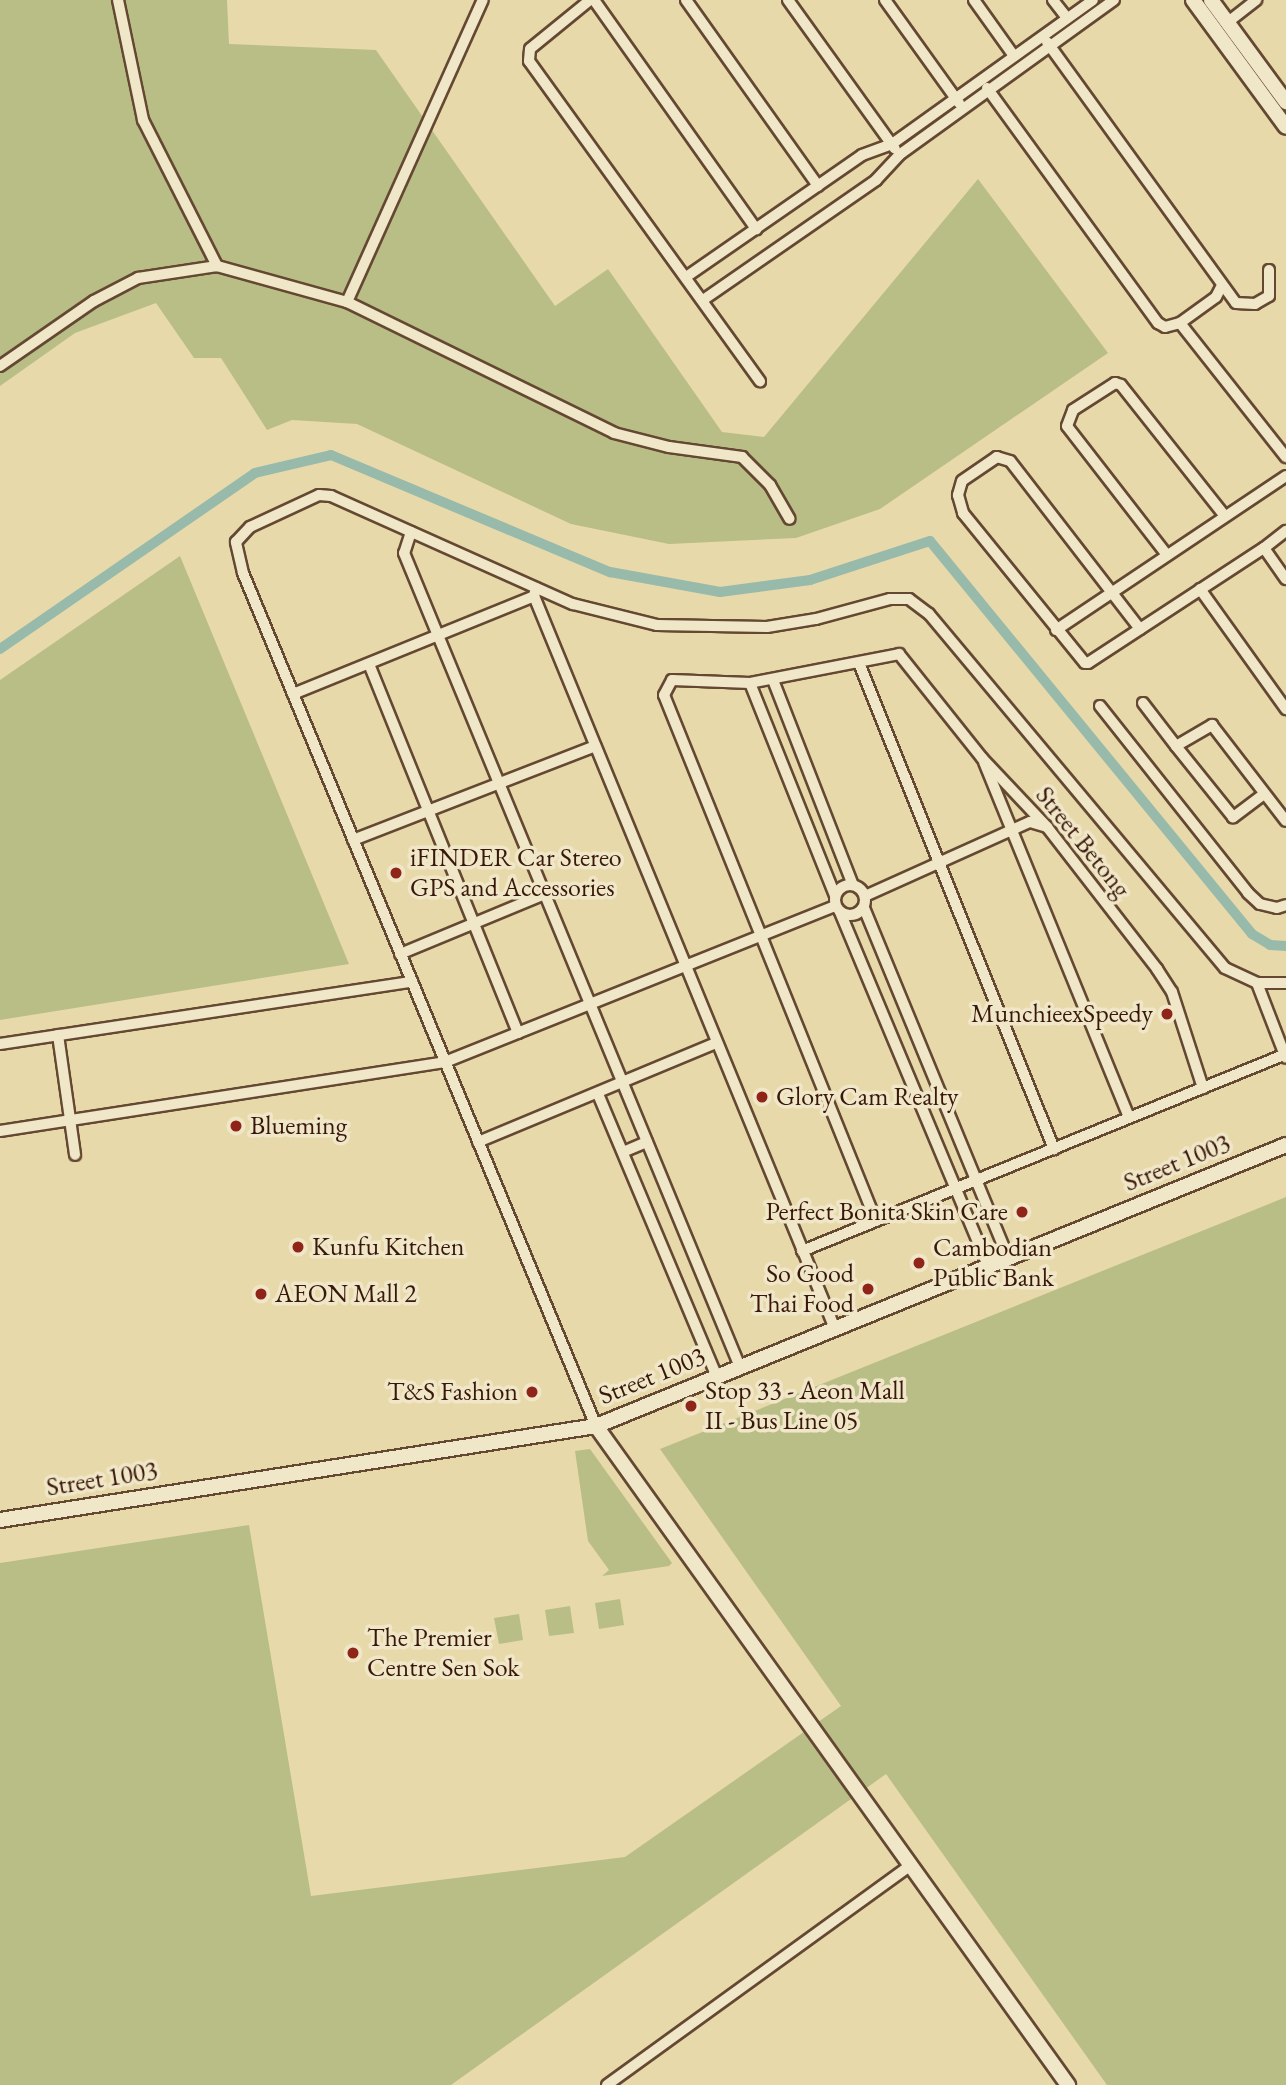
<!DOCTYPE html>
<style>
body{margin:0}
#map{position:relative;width:1286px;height:2085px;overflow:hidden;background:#e8d9aa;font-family:"EB Garamond",serif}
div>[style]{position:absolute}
.green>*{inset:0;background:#b9be87}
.canal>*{height:10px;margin:-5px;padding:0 5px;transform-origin:5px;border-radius:5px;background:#97baab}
.roads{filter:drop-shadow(2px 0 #644832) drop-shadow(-2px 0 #644832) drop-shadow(0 2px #644832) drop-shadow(0 -2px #644832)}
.minor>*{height:10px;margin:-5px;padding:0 5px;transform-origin:5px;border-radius:5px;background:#f0e6c8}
.minor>.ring{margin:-5px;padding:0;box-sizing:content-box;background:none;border:10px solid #f0e6c8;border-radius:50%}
.secondary>*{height:14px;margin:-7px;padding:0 7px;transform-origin:7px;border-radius:7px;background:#f0e6c8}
.dots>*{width:19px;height:19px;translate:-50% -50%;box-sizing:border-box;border:4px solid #f0e6c8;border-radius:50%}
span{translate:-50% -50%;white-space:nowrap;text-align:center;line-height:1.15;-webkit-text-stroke:7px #f0e6c8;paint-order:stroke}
.street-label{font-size:26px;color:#38180a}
.poi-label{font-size:26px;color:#38180a}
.left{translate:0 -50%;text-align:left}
.right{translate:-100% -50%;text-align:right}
</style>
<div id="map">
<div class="green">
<i style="clip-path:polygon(0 0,227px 0,229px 44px,376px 50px,555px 306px,608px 269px,722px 432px,764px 437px,978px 179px,1108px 353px,880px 509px,796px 538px,669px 544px,571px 524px,357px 424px,292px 420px,267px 430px,221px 358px,194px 358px,156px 303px,75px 333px,0 386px)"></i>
<i style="clip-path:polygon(180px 556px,349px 964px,0 1020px,0 680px)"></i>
<i style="clip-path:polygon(1286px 1197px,1286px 2085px,1107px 2085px,886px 1774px,451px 2085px,0 2085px,0 1563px,249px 1525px,311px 1896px,625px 1857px,841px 1706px,660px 1449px)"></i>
<i style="clip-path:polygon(590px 1449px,672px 1563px,669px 1566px,602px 1576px,609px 1570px,588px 1541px,575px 1451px)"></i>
<i style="clip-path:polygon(620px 1599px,624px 1625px,599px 1629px,595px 1603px)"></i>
<i style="clip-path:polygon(570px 1606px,574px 1633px,549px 1636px,545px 1610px)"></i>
<i style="clip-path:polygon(519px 1614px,523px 1640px,499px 1644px,494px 1618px)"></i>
</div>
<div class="canal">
<i style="left:0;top:649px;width:310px;rotate:-34.6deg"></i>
<i style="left:255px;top:473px;width:78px;rotate:-13.3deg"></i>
<i style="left:331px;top:455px;width:303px;rotate:22.8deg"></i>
<i style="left:610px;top:572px;width:112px;rotate:10.3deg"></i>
<i style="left:720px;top:592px;width:91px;rotate:-7.6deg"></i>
<i style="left:810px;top:580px;width:126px;rotate:-18deg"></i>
<i style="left:930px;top:541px;width:508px;rotate:50.67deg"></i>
<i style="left:1252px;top:934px;width:21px;rotate:31deg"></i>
<i style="left:1270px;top:945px;width:16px;rotate:4deg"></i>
</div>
<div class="roads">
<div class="minor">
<i style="left:118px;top:0;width:123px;rotate:78.2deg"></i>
<i style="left:143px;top:120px;width:164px;rotate:63.1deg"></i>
<i style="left:217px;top:266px;width:135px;rotate:15.5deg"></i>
<i style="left:347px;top:302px;width:297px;rotate:26.1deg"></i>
<i style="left:614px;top:433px;width:57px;rotate:14.3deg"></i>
<i style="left:669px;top:447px;width:74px;rotate:7.8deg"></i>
<i style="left:742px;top:457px;width:40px;rotate:45deg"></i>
<i style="left:770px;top:485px;width:39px;rotate:60deg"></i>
<i style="left:590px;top:0;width:77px;rotate:140.8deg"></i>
<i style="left:530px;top:49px;width:12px;rotate:95deg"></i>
<i style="left:529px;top:61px;width:395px;rotate:54.2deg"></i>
<i style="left:594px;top:0;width:281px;rotate:54.7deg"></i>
<i style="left:686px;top:0;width:228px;rotate:54.6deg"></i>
<i style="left:788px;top:0;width:183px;rotate:54.3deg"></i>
<i style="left:885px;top:0;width:127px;rotate:54.3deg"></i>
<i style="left:974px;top:0;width:69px;rotate:54.5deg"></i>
<i style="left:1053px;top:0;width:23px;rotate:52deg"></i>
<i style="left:1228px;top:22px;width:36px;rotate:-38deg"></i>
<i style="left:1047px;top:42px;width:322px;rotate:54.1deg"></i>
<i style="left:1236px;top:303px;width:19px;rotate:3deg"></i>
<i style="left:1255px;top:304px;width:16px;rotate:-30deg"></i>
<i style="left:1269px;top:296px;width:26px;rotate:-90deg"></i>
<i style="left:987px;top:88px;width:291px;rotate:54deg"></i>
<i style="left:1158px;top:323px;width:8px;rotate:30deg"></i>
<i style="left:1165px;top:327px;width:16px;rotate:-15deg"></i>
<i style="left:1180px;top:323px;width:44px;rotate:-35.8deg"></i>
<i style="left:1216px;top:297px;width:11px;rotate:-63deg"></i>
<i style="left:686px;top:277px;width:214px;rotate:-34.7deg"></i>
<i style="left:862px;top:155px;width:32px;rotate:-20deg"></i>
<i style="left:892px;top:144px;width:247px;rotate:-35.6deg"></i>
<i style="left:703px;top:300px;width:211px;rotate:-34.7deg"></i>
<i style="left:876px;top:180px;width:34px;rotate:-47deg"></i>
<i style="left:899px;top:155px;width:265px;rotate:-35.8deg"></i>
<i style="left:347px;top:302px;width:331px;rotate:-65.8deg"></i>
<i style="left:1180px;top:323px;width:171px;rotate:51.7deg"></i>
<i style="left:0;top:366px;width:114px;rotate:-34.7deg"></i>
<i style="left:94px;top:301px;width:50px;rotate:-27.6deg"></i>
<i style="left:138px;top:278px;width:80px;rotate:-8.6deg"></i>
<i style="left:411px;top:532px;width:22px;rotate:108deg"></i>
<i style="left:404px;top:553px;width:881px;rotate:67.57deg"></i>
<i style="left:1264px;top:548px;width:38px;rotate:55deg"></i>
<i style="left:1167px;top:555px;width:163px;rotate:-127.8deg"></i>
<i style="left:1067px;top:426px;width:17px;rotate:-69deg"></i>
<i style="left:1073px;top:410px;width:50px;rotate:-32.7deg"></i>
<i style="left:1115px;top:383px;width:6px;rotate:18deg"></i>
<i style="left:1121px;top:385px;width:167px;rotate:51.6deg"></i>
<i style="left:536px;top:588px;width:8px;rotate:104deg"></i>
<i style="left:534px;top:596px;width:792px;rotate:67.67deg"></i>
<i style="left:1200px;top:589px;width:148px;rotate:54.4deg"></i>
<i style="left:1140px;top:629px;width:212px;rotate:-127.7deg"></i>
<i style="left:1010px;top:461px;width:14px;rotate:-163deg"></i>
<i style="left:997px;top:457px;width:42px;rotate:145.6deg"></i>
<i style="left:962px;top:481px;width:15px;rotate:106deg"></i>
<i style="left:958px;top:495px;width:19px;rotate:74deg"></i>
<i style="left:963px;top:513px;width:193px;rotate:50.9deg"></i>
<i style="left:1085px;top:663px;width:3px"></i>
<i style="left:1088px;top:663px;width:210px;rotate:-33.2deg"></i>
<i style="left:1264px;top:548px;width:28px;rotate:-38deg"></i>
<i style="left:1056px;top:630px;width:277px;rotate:-33.8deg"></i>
<i style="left:859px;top:663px;width:524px;rotate:68.14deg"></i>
<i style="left:369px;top:664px;width:398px;rotate:68deg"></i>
<i style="left:773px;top:680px;width:220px;rotate:68.7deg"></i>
<i style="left:750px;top:683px;width:229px;rotate:68.2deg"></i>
<i style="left:293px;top:694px;width:260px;rotate:-22.1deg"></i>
<i style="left:1143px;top:703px;width:54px;rotate:52.5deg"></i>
<i style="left:1100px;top:706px;width:238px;rotate:51.6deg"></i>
<i style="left:1248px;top:893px;width:16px;rotate:43deg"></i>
<i style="left:1260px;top:904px;width:17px;rotate:13deg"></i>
<i style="left:1277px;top:908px;width:9px;rotate:-18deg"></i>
<i style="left:984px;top:762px;width:384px;rotate:67.8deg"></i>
<i style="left:1264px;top:794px;width:39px;rotate:143deg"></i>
<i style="left:1233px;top:817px;width:91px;rotate:-128.8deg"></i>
<i style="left:1176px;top:746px;width:42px;rotate:-30.3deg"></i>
<i style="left:1212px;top:725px;width:121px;rotate:52.4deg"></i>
<i style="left:353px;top:840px;width:260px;rotate:-21.2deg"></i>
<i class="ring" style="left:835px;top:885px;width:20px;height:20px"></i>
<i style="left:865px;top:896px;width:181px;rotate:-24.2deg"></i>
<i style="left:1030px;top:822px;width:15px;rotate:16deg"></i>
<i style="left:864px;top:908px;width:378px;rotate:67.6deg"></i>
<i style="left:840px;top:912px;width:384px;rotate:67.3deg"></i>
<i style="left:400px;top:954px;width:157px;rotate:-22.5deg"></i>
<i style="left:1257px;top:983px;width:80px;rotate:68.9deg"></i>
<i style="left:58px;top:1035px;width:121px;rotate:81.9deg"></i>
<i style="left:0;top:1044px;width:417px;rotate:-8.6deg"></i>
<i style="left:598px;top:1094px;width:307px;rotate:67.2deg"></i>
<i style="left:0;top:1131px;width:450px;rotate:-8.8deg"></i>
<i style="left:445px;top:1062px;width:421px;rotate:-21.8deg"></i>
<i style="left:478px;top:1142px;width:258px;rotate:-22.6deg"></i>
<i style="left:623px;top:1152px;width:26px;rotate:-23deg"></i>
<i style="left:876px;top:1221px;width:567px;rotate:-111.95deg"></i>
<i style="left:664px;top:695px;width:17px;rotate:-62deg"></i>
<i style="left:672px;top:680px;width:78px;rotate:2.2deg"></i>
<i style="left:750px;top:683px;width:152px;rotate:-11deg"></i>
<i style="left:899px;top:654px;width:133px;rotate:51.4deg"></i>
<i style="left:982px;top:758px;width:95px;rotate:46.7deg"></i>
<i style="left:1047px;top:827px;width:180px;rotate:52.2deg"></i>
<i style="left:1157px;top:969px;width:27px;rotate:57deg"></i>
<i style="left:1172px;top:992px;width:101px;rotate:72.1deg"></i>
<i style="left:802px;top:1251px;width:523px;rotate:-22.15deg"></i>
<i style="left:596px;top:1426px;width:923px;rotate:-112.48deg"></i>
<i style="left:243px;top:573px;width:32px;rotate:-103deg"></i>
<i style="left:236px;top:542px;width:21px;rotate:-47deg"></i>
<i style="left:250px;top:527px;width:76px;rotate:-24.9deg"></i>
<i style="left:319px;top:495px;width:12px;rotate:5deg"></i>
<i style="left:331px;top:496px;width:265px;rotate:24.1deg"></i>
<i style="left:573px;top:604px;width:87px;rotate:14deg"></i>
<i style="left:657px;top:625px;width:110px;rotate:1deg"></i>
<i style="left:767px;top:627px;width:50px;rotate:-9.3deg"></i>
<i style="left:816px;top:619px;width:77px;rotate:-15.1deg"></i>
<i style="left:890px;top:599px;width:19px"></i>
<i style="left:909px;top:599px;width:25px;rotate:37deg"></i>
<i style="left:929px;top:614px;width:461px;rotate:50.1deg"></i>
<i style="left:1225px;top:968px;width:35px;rotate:25deg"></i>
<i style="left:1257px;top:983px;width:29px"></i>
<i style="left:607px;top:2085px;width:375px;rotate:-35.9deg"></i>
</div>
<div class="secondary">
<i style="left:1193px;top:0;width:157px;rotate:53.8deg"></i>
<i style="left:1211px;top:0;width:127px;rotate:53.7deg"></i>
<i style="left:596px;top:1426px;width:811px;rotate:54.39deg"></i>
<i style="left:0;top:1520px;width:603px;rotate:-8.96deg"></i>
<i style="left:596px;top:1426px;width:745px;rotate:-22.16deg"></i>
</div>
</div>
<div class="dots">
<i style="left:396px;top:873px;background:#8f2418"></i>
<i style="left:1167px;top:1014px;background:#8f2418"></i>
<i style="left:762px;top:1097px;background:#8f2418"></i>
<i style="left:236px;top:1126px;background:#8f2418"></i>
<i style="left:1022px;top:1212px;background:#8f2418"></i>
<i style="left:298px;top:1247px;background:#8f2418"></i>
<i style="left:919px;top:1263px;background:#8f2418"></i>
<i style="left:868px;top:1289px;background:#8f2418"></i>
<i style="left:261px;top:1294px;background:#8f2418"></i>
<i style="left:532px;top:1392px;background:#8f2418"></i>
<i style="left:691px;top:1406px;background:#8f2418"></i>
<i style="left:353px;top:1653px;background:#8f2418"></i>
</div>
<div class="street-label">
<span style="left:1083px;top:842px;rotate:51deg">Street Betong</span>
<span style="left:1177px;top:1163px;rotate:-22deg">Street 1003</span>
<span style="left:652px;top:1376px;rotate:-22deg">Street 1003</span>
<span style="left:102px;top:1479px;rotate:-9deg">Street 1003</span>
</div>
<div class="poi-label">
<span class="left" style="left:410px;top:873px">iFINDER Car Stereo<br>GPS and Accessories</span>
<span class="right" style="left:1153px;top:1014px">MunchieexSpeedy</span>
<span class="left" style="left:776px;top:1097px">Glory Cam Realty</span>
<span class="left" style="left:250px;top:1126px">Blueming</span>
<span class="right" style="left:1008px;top:1212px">Perfect Bonita Skin Care</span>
<span class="left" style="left:312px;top:1247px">Kunfu Kitchen</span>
<span class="left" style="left:933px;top:1263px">Cambodian<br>Public Bank</span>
<span class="right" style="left:854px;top:1289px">So Good<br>Thai Food</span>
<span class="left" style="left:275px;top:1294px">AEON Mall 2</span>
<span class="left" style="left:705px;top:1406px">Stop 33 - Aeon Mall<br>II - Bus Line 05</span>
<span class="right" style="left:518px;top:1392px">T&amp;S Fashion</span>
<span class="left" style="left:367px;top:1653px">The Premier<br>Centre Sen Sok</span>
</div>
</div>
